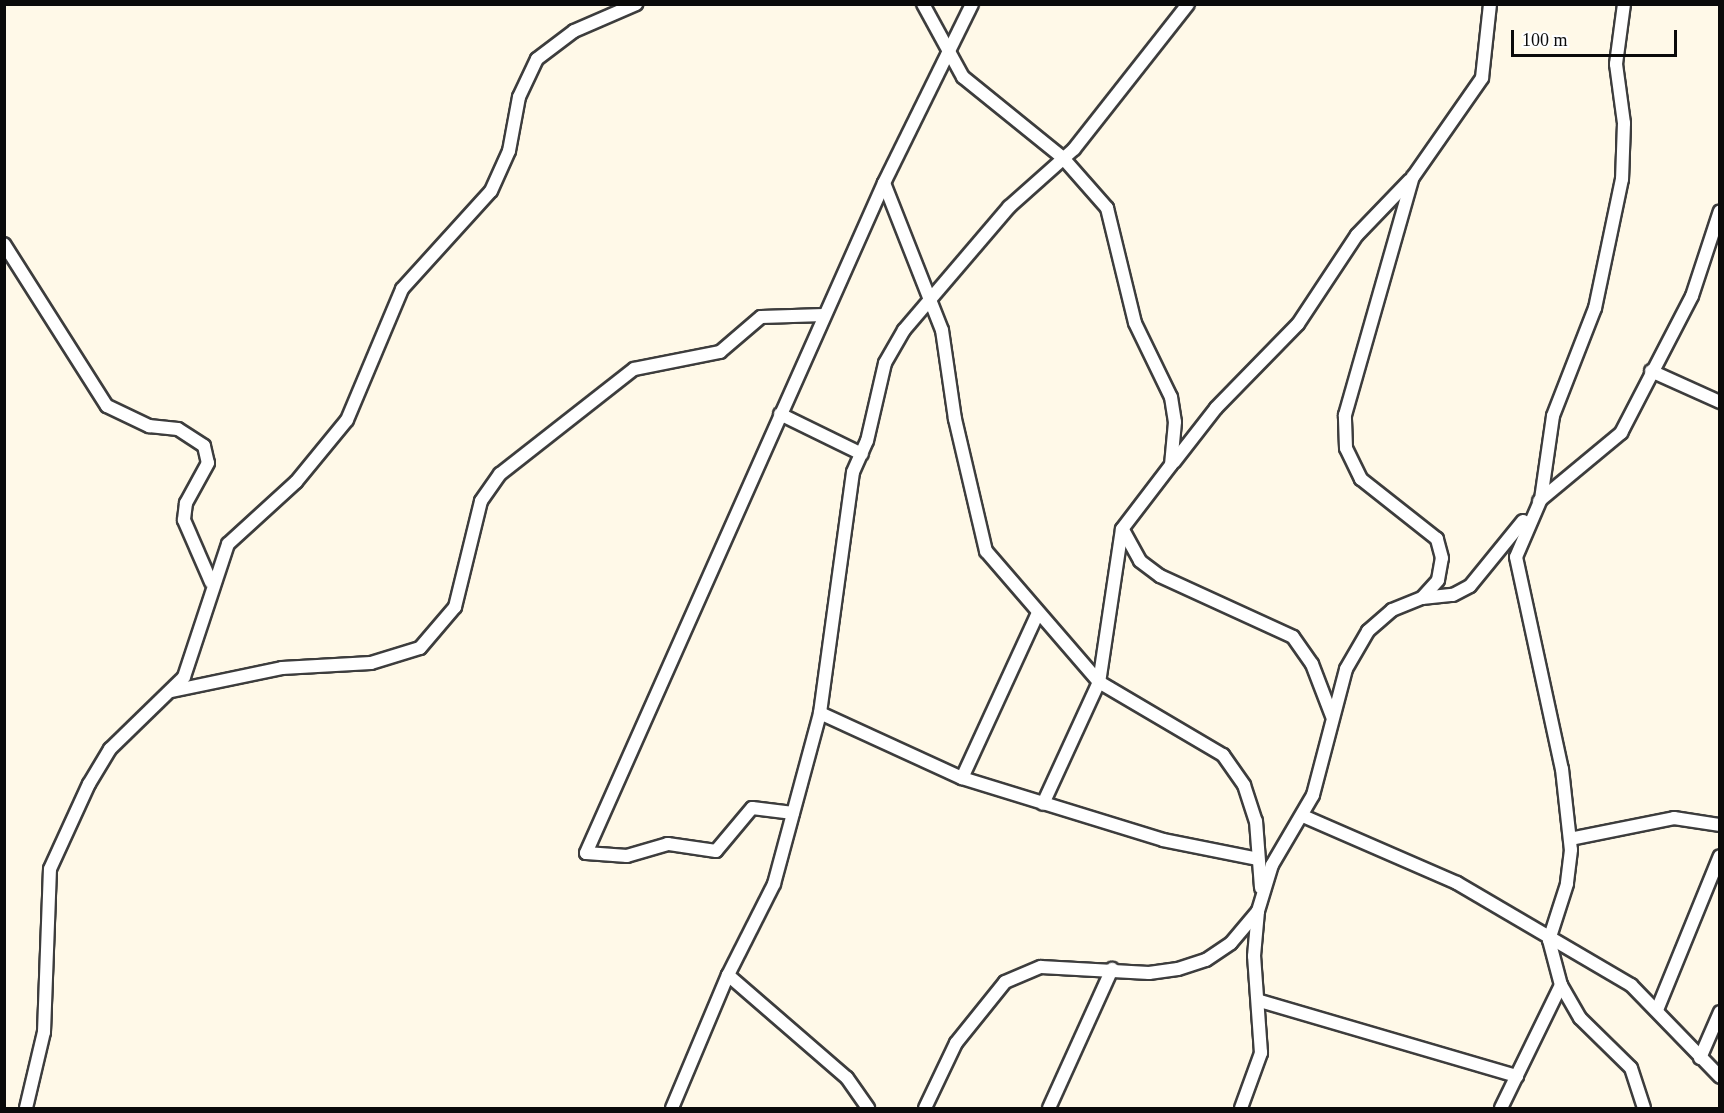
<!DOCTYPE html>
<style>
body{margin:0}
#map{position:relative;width:1724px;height:1113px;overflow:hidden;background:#fff9e8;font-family:Georgia,serif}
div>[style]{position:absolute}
.roads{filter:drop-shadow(2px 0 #3d3d3d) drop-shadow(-2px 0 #3d3d3d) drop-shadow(0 2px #3d3d3d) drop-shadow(0 -2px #3d3d3d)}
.minor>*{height:12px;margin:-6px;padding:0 6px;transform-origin:6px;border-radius:6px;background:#fff}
span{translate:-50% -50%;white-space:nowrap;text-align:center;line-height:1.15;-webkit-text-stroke:6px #fff;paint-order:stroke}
.frame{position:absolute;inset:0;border:6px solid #0a0a0a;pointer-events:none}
.scale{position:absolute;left:1511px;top:30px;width:166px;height:27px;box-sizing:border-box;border:3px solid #0a0a0a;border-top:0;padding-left:8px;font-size:18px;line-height:21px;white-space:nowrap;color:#0a0a0a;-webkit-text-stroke:4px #fff;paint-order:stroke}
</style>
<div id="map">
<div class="roads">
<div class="minor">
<i style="left:923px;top:4px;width:83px;rotate:61.3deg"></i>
<i style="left:963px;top:77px;width:129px;rotate:39deg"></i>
<i style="left:1063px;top:158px;width:67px;rotate:48.7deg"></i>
<i style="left:1107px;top:208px;width:118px;rotate:76.3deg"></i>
<i style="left:1135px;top:323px;width:82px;rotate:64.1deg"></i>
<i style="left:1171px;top:397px;width:25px;rotate:81deg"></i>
<i style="left:1175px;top:422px;width:43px;rotate:95.3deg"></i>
<i style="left:1171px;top:465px;width:81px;rotate:127.4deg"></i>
<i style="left:1122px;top:529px;width:155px;rotate:98.5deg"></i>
<i style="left:1099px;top:682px;width:134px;rotate:114.7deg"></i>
<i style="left:1624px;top:4px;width:61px;rotate:97.6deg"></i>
<i style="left:1616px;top:64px;width:60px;rotate:82.3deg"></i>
<i style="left:1624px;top:123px;width:56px;rotate:92deg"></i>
<i style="left:1622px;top:179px;width:132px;rotate:101.8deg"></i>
<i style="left:1595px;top:308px;width:116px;rotate:111.3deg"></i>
<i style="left:1553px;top:416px;width:84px;rotate:98.2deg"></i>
<i style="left:1541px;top:499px;width:63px;rotate:113.3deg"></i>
<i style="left:1516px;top:557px;width:217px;rotate:77.8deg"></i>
<i style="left:1562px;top:769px;width:81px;rotate:83.7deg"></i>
<i style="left:1571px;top:850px;width:34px;rotate:97deg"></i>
<i style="left:1567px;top:884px;width:59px;rotate:107.8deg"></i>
<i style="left:1549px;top:940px;width:47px;rotate:75.1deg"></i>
<i style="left:1561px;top:985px;width:38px;rotate:60deg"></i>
<i style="left:1580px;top:1018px;width:71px;rotate:44.4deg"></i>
<i style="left:1631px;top:1068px;width:42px;rotate:72deg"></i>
<i style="left:884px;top:183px;width:158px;rotate:68.5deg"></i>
<i style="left:942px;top:330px;width:90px;rotate:81.7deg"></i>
<i style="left:955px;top:419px;width:136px;rotate:76.8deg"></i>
<i style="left:986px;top:551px;width:173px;rotate:49.2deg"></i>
<i style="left:1099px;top:682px;width:144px;rotate:30.5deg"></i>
<i style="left:1223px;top:755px;width:37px;rotate:55deg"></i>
<i style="left:1244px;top:785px;width:38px;rotate:72deg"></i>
<i style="left:1256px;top:821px;width:67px;rotate:85.7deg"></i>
<i style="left:4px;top:244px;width:192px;rotate:57.6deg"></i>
<i style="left:107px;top:406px;width:47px;rotate:25.5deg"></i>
<i style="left:149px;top:426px;width:29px;rotate:6deg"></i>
<i style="left:178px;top:429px;width:31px;rotate:33deg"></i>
<i style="left:204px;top:446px;width:17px;rotate:77deg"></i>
<i style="left:208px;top:463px;width:46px;rotate:118.8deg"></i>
<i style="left:186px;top:503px;width:17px;rotate:97deg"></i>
<i style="left:184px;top:520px;width:68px;rotate:66.5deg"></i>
<i style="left:1651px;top:371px;width:76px;rotate:24.2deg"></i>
<i style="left:780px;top:414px;width:91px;rotate:26deg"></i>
<i style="left:1174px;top:462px;width:68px;rotate:-52.1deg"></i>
<i style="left:1216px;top:408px;width:117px;rotate:-45.7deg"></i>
<i style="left:1298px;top:324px;width:107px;rotate:-56.5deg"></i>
<i style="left:1357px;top:235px;width:76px;rotate:-46.1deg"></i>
<i style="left:1539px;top:501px;width:107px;rotate:-39.7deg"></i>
<i style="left:1621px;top:433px;width:154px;rotate:-62.6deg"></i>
<i style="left:1692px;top:296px;width:89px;rotate:-71.8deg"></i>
<i style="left:1123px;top:530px;width:35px;rotate:61deg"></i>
<i style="left:1140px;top:561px;width:25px;rotate:37deg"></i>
<i style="left:1160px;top:576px;width:146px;rotate:24.6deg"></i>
<i style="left:1293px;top:637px;width:33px;rotate:55deg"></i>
<i style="left:1312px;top:664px;width:56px;rotate:69deg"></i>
<i style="left:1422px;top:598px;width:31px;rotate:-6deg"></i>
<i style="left:1453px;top:595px;width:19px;rotate:-28deg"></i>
<i style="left:1470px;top:586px;width:84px;rotate:-50.8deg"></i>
<i style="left:172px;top:691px;width:112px;rotate:-11.8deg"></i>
<i style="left:282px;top:668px;width:89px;rotate:-3.2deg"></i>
<i style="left:371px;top:663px;width:51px;rotate:-17deg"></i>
<i style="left:420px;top:648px;width:54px;rotate:-49.5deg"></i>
<i style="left:455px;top:607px;width:109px;rotate:-76.2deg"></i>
<i style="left:481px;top:501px;width:33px;rotate:-55deg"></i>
<i style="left:500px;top:474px;width:170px;rotate:-38.1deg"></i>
<i style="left:634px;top:369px;width:88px;rotate:-11.2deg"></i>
<i style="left:720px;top:352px;width:54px;rotate:-40.5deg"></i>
<i style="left:761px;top:317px;width:63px;rotate:-1.8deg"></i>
<i style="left:820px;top:713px;width:156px;rotate:24.6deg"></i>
<i style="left:962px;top:778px;width:210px;rotate:17.1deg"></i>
<i style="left:1163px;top:840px;width:97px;rotate:11.3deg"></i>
<i style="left:962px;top:778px;width:179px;rotate:-65.3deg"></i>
<i style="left:793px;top:813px;width:41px;rotate:-173deg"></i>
<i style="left:752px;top:808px;width:56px;rotate:129.9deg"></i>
<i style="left:716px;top:851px;width:49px;rotate:-171.7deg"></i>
<i style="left:668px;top:844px;width:43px;rotate:163.7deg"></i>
<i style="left:627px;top:856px;width:41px;rotate:-175.8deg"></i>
<i style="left:586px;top:853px;width:733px;rotate:-66.02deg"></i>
<i style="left:884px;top:183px;width:199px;rotate:-63.8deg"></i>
<i style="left:1303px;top:816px;width:168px;rotate:23.5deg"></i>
<i style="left:1457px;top:883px;width:202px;rotate:30.4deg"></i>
<i style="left:1631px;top:985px;width:128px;rotate:45.9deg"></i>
<i style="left:1570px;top:839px;width:106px;rotate:-11.4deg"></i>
<i style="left:1674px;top:818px;width:47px;rotate:8.7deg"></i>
<i style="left:728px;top:975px;width:157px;rotate:40.9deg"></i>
<i style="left:847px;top:1078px;width:37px;rotate:55deg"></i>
<i style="left:1260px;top:1001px;width:268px;rotate:16.3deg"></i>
<i style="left:1657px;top:1010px;width:166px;rotate:-67.8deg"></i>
<i style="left:1700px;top:1058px;width:50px;rotate:-66.5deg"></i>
<i style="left:26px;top:1108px;width:78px;rotate:-76.7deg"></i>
<i style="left:44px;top:1032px;width:163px;rotate:-87.9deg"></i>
<i style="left:50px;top:869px;width:94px;rotate:-65.4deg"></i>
<i style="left:89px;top:784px;width:41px;rotate:-59deg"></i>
<i style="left:110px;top:749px;width:103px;rotate:-44.2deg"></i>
<i style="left:184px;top:677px;width:140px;rotate:-71.7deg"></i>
<i style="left:228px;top:544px;width:92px;rotate:-42.4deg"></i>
<i style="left:296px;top:482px;width:80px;rotate:-50.6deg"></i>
<i style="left:347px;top:420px;width:142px;rotate:-67.2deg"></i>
<i style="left:402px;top:289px;width:132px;rotate:-47.8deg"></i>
<i style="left:491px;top:191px;width:44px;rotate:-65.8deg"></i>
<i style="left:509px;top:151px;width:55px;rotate:-79.5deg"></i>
<i style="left:519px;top:97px;width:42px;rotate:-64.7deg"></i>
<i style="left:537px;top:59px;width:46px;rotate:-37.1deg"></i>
<i style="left:574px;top:31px;width:68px;rotate:-23.5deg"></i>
<i style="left:672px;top:1108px;width:144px;rotate:-67.2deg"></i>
<i style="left:728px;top:975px;width:102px;rotate:-63.2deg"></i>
<i style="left:774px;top:884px;width:177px;rotate:-74.9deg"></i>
<i style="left:820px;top:713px;width:243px;rotate:-82.2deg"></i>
<i style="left:853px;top:472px;width:34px;rotate:-66deg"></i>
<i style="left:867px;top:441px;width:80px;rotate:-77deg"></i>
<i style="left:885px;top:363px;width:38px;rotate:-60deg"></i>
<i style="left:904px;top:330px;width:162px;rotate:-49.5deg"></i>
<i style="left:1009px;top:207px;width:87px;rotate:-41.7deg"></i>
<i style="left:1074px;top:149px;width:184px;rotate:-51.8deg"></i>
<i style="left:925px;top:1108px;width:72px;rotate:-64.5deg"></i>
<i style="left:956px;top:1043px;width:78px;rotate:-51.2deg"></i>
<i style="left:1005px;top:982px;width:39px;rotate:-23deg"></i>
<i style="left:1041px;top:967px;width:108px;rotate:3.2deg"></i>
<i style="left:1149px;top:973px;width:29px;rotate:-8deg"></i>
<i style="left:1178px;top:969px;width:29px;rotate:-18deg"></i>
<i style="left:1206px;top:960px;width:30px;rotate:-34deg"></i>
<i style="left:1231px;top:943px;width:42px;rotate:-49.8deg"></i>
<i style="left:1049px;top:1108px;width:153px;rotate:-65.6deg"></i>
<i style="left:1241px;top:1108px;width:59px;rotate:-70deg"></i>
<i style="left:1261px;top:1053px;width:97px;rotate:-94.1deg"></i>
<i style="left:1254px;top:956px;width:45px;rotate:-84.9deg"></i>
<i style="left:1258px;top:911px;width:48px;rotate:-73.1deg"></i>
<i style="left:1272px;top:865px;width:81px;rotate:-59.6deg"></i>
<i style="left:1313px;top:795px;width:130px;rotate:-75.3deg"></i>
<i style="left:1346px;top:669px;width:44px;rotate:-59.9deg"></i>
<i style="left:1368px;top:631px;width:32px;rotate:-41deg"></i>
<i style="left:1392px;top:610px;width:32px;rotate:-22deg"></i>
<i style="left:1422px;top:598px;width:24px;rotate:-48deg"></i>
<i style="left:1438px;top:580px;width:22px;rotate:-80deg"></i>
<i style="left:1442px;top:558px;width:20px;rotate:-105deg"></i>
<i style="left:1437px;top:539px;width:97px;rotate:-141.7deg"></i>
<i style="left:1361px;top:479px;width:34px;rotate:-116deg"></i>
<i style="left:1346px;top:448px;width:33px;rotate:-92deg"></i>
<i style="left:1345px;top:415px;width:248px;rotate:-74.1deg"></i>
<i style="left:1413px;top:177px;width:121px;rotate:-55.1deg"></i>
<i style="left:1482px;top:78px;width:74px;rotate:-83.8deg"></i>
<i style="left:1501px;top:1108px;width:137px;rotate:-64deg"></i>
</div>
</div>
<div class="frame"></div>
<div class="scale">100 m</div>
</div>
